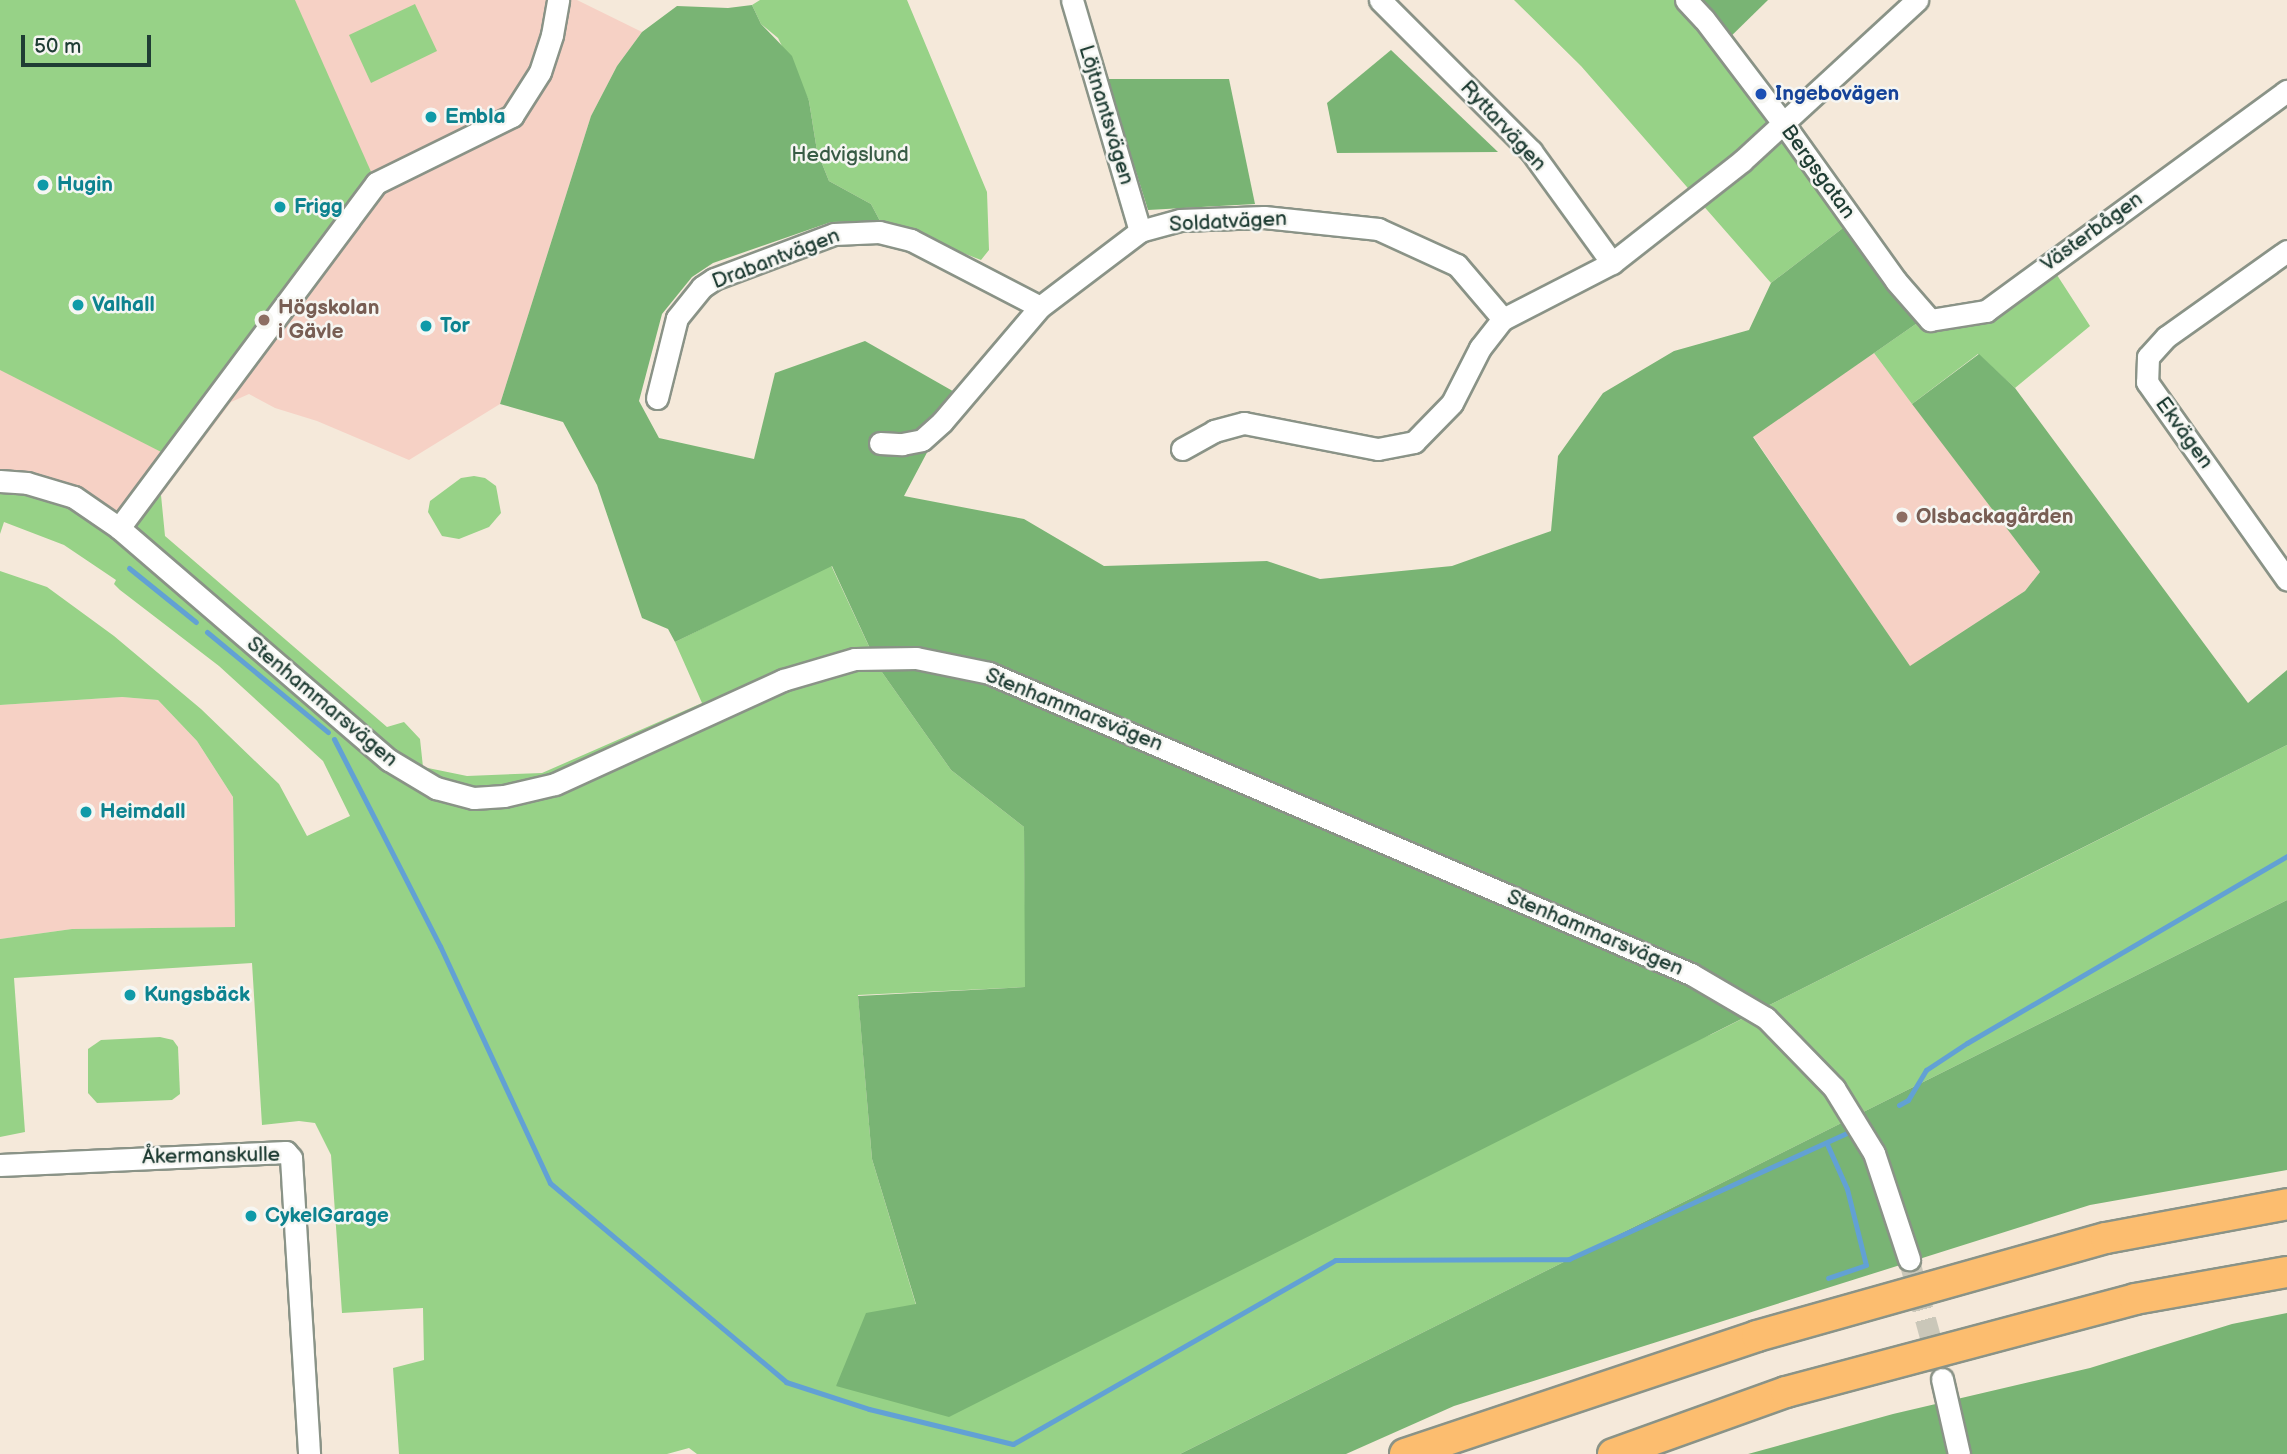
<!DOCTYPE html>
<meta charset="utf-8">
<style>
body{margin:0}
#map{position:relative;width:2287px;height:1454px;overflow:hidden;background:#f5e9da;font-family:"Balsamiq Sans",sans-serif}
div>[style]{position:absolute}
.built>*{inset:0;background:#f6d1c5}
.green>*{inset:0;background:#97d287}
.forest>*{inset:0;background:#79b474}
.stream>*{height:5px;margin:-2.5px;padding:0 2.5px;transform-origin:2.5px;border-radius:2.5px;background:#62a1d4}
.minor-tunnel>*{height:21px;margin-top:-10.5px;transform-origin:0;background:repeating-linear-gradient(90deg,#cac7b9 0 21px,transparent 0 31px)}
.roads{filter:drop-shadow(2px 0 #8a9387) drop-shadow(-2px 0 #8a9387) drop-shadow(0 2px #8a9387) drop-shadow(0 -2px #8a9387)}
.minor>*{height:21px;margin:-10.5px;padding:0 10.5px;transform-origin:10.5px;border-radius:10.5px;background:#fff}
.highway>*{height:30px;margin:-15px;padding:0 15px;transform-origin:15px;border-radius:15px;background:#fcbd6f}
.dots>*{width:19px;height:19px;translate:-50% -50%;box-sizing:border-box;border:4px solid #f6f6f2;border-radius:50%}
span{translate:-50% -50%;white-space:nowrap;text-align:center;line-height:1.15;-webkit-text-stroke:5px #f6f6f2;paint-order:stroke}
.transit-label{font-size:21px;color:#164399;font-weight:700}
.left{translate:0 -50%;text-align:left}
.street-label{font-size:21px;color:#1f3d34}
.culture-label{font-size:21px;color:#0d838f;font-weight:700}
.park-label{font-size:21px;color:#375b45}
.education-label{font-size:21px;color:#785e54;font-weight:700}
.scale{position:absolute;left:21px;top:35px;width:130px;height:32px;box-sizing:border-box;border:4px solid #1f3d34;border-top:0;padding-left:9px;font-size:21px;line-height:24px;white-space:nowrap;color:#1f3d34;-webkit-text-stroke:5px #f6f6f2;paint-order:stroke}
</style>
<div id="map">
<div class="built">
<i style="clip-path:polygon(0 0,577px 0,642px 32px,617px 66px,591px 116px,500px 404px,409px 460px,317px 421px,275px 408px,249px 394px,231px 402px,161px 495px,119px 528px,0 482px)"></i>
<i style="clip-path:polygon(1874px 353px,2040px 572px,2025px 591px,1910px 667px,1753px 436px)"></i>
<i style="clip-path:polygon(122px 697px,158px 700px,197px 741px,233px 797px,235px 927px,72px 929px,0 939px,0 705px)"></i>
</div>
<div class="green">
<i style="clip-path:polygon(0 0,295px 0,376px 183px,171px 457px,0 370px)"></i>
<i style="clip-path:polygon(760px 0,907px 0,987px 192px,989px 250px,981px 260px,880px 221px,871px 204px,829px 181px,817px 151px,809px 101px,778px 38px,761px 24px,752px 5px)"></i>
<i style="clip-path:polygon(1514px 0,1685px 0,1860px 215px,1771px 283px,1581px 66px)"></i>
<i style="clip-path:polygon(415px 4px,437px 51px,371px 83px,349px 35px)"></i>
<i style="clip-path:polygon(2046px 258px,2090px 326px,2015px 388px,1978px 354px,1912px 404px,1874px 353px,1936px 310px,1981px 305px)"></i>
<i style="clip-path:polygon(474px 476px,485px 478px,496px 486px,501px 513px,489px 527px,459px 539px,442px 536px,428px 512px,430px 501px,461px 478px)"></i>
<i style="clip-path:polygon(0 481px,27px 483px,119px 528px,161px 495px,165px 536px,387px 727px,404px 722px,420px 739px,423px 767px,467px 776px,542px 773px,702px 703px,675px 642px,831px 565px,879px 668px,951px 770px,1024px 827px,1026px 987px,858px 995px,872px 1159px,916px 1305px,836px 1386px,1712px 1034px,2287px 745px,2287px 900px,1180px 1454px,697px 1454px,689px 1448px,667px 1454px,399px 1454px,393px 1368px,424px 1360px,423px 1308px,342px 1313px,331px 1155px,315px 1123px,299px 1121px,262px 1125px,252px 963px,14px 978px,25px 1132px,0 1137px,0 939px,72px 929px,235px 927px,233px 797px,197px 741px,158px 700px,122px 697px,0 705px,0 571px,47px 587px,114px 636px,201px 709px,279px 784px,307px 836px,350px 816px,323px 761px,219px 666px,120px 590px,114px 584px,116px 580px,64px 545px,4px 522px,0 534px)"></i>
<i style="clip-path:polygon(160px 1037px,173px 1040px,178px 1047px,180px 1094px,172px 1100px,97px 1103px,88px 1093px,88px 1049px,101px 1040px)"></i>
</div>
<div class="forest">
<i style="clip-path:polygon(1681px 0,1768px 0,1721px 46px)"></i>
<i style="clip-path:polygon(752px 5px,761px 24px,792px 56px,809px 101px,817px 151px,829px 181px,871px 204px,880px 221px,831px 222px,713px 263px,692px 277px,662px 314px,639px 401px,659px 438px,754px 459px,775px 373px,865px 341px,958px 394px,904px 496px,1024px 519px,1104px 566px,1267px 561px,1320px 579px,1452px 566px,1551px 531px,1558px 456px,1603px 393px,1674px 351px,1749px 330px,1771px 283px,1860px 215px,1936px 310px,1753px 437px,1910px 666px,2025px 591px,2040px 572px,1912px 404px,1979px 354px,2015px 388px,2248px 703px,2287px 670px,2287px 745px,949px 1417px,836px 1386px,866px 1313px,916px 1304px,872px 1159px,858px 996px,1025px 987px,1024px 827px,951px 770px,879px 668px,832px 566px,675px 642px,668px 629px,642px 618px,597px 485px,563px 422px,500px 404px,591px 116px,617px 66px,642px 32px,677px 6px,728px 8px)"></i>
<i style="clip-path:polygon(1391px 50px,1498px 152px,1337px 153px,1327px 103px)"></i>
<i style="clip-path:polygon(1229px 79px,1255px 204px,1148px 210px,1107px 79px)"></i>
<i style="clip-path:polygon(2287px 900px,2287px 1170px,2090px 1205px,1454px 1406px,1346px 1454px,1180px 1454px)"></i>
<i style="clip-path:polygon(2287px 1313px,2287px 1454px,1748px 1454px,1893px 1414px,2090px 1368px,2232px 1324px)"></i>
</div>
<div class="stream">
<i style="left:129px;top:568px;width:86px;rotate:38.9deg"></i>
<i style="left:207px;top:632px;width:157px;rotate:39.6deg"></i>
<i style="left:334px;top:739px;width:233px;rotate:62.9deg"></i>
<i style="left:440px;top:946px;width:261px;rotate:65.1deg"></i>
<i style="left:550px;top:1183px;width:309px;rotate:40.1deg"></i>
<i style="left:786px;top:1382px;width:87px;rotate:18deg"></i>
<i style="left:869px;top:1409px;width:148px;rotate:13.7deg"></i>
<i style="left:1013px;top:1444px;width:371px;rotate:-29.7deg"></i>
<i style="left:1335px;top:1260px;width:234px;rotate:-0.2deg"></i>
<i style="left:1569px;top:1259px;width:305px;rotate:-24.4deg"></i>
<i style="left:1899px;top:1105px;width:10px;rotate:-29deg"></i>
<i style="left:1908px;top:1100px;width:35px;rotate:-59deg"></i>
<i style="left:1926px;top:1070px;width:49px;rotate:-33.4deg"></i>
<i style="left:1967px;top:1043px;width:371px;rotate:-30.3deg"></i>
<i style="left:1827px;top:1144px;width:49px;rotate:66deg"></i>
<i style="left:1847px;top:1189px;width:78px;rotate:76deg"></i>
<i style="left:1866px;top:1265px;width:40px;rotate:161.1deg"></i>
</div>
<div class="minor-tunnel">
<i style="left:1909px;top:1259px;width:124px;rotate:74.6deg"></i>
</div>
<div class="roads">
<div class="minor">
<i style="left:1072px;top:0;width:241px;rotate:73.6deg"></i>
<i style="left:1380px;top:0;width:214px;rotate:45deg"></i>
<i style="left:1531px;top:151px;width:138px;rotate:54.1deg"></i>
<i style="left:1686px;top:0;width:26px;rotate:47deg"></i>
<i style="left:1704px;top:19px;width:131px;rotate:52.8deg"></i>
<i style="left:1783px;top:123px;width:194px;rotate:54.4deg"></i>
<i style="left:1896px;top:281px;width:52px;rotate:48.9deg"></i>
<i style="left:1930px;top:320px;width:57px;rotate:-9.1deg"></i>
<i style="left:1986px;top:311px;width:373px;rotate:-36.2deg"></i>
<i style="left:2287px;top:251px;width:148px;rotate:144.6deg"></i>
<i style="left:2166px;top:337px;width:27px;rotate:132deg"></i>
<i style="left:2148px;top:357px;width:25px;rotate:92deg"></i>
<i style="left:2147px;top:382px;width:242px;rotate:54.7deg"></i>
<i style="left:657px;top:398px;width:82px;rotate:-76deg"></i>
<i style="left:677px;top:318px;width:40px;rotate:-51deg"></i>
<i style="left:702px;top:287px;width:14px;rotate:-34deg"></i>
<i style="left:714px;top:279px;width:128px;rotate:-20.6deg"></i>
<i style="left:834px;top:234px;width:45px;rotate:-2.5deg"></i>
<i style="left:879px;top:232px;width:33px;rotate:14deg"></i>
<i style="left:911px;top:240px;width:145px;rotate:27.4deg"></i>
<i style="left:880px;top:443px;width:22px;rotate:3deg"></i>
<i style="left:902px;top:444px;width:20px;rotate:-11deg"></i>
<i style="left:922px;top:440px;width:27px;rotate:-42deg"></i>
<i style="left:942px;top:422px;width:151px;rotate:-49.6deg"></i>
<i style="left:1040px;top:307px;width:126px;rotate:-37.2deg"></i>
<i style="left:1140px;top:231px;width:41px;rotate:-15.4deg"></i>
<i style="left:1180px;top:220px;width:84px;rotate:-2deg"></i>
<i style="left:1264px;top:217px;width:115px;rotate:6deg"></i>
<i style="left:1378px;top:229px;width:87px;rotate:24.5deg"></i>
<i style="left:1457px;top:265px;width:71px;rotate:49.6deg"></i>
<i style="left:1182px;top:449px;width:37px;rotate:-29deg"></i>
<i style="left:1214px;top:431px;width:31px;rotate:-15deg"></i>
<i style="left:1244px;top:423px;width:136px;rotate:11deg"></i>
<i style="left:1378px;top:449px;width:37px;rotate:-11deg"></i>
<i style="left:1414px;top:442px;width:54px;rotate:-45.7deg"></i>
<i style="left:1452px;top:403px;width:62px;rotate:-63deg"></i>
<i style="left:1480px;top:348px;width:37px;rotate:-52deg"></i>
<i style="left:1503px;top:319px;width:123px;rotate:-27.2deg"></i>
<i style="left:1612px;top:263px;width:165px;rotate:-38.1deg"></i>
<i style="left:1742px;top:161px;width:238px;rotate:-42.6deg"></i>
<i style="left:0;top:481px;width:27px;rotate:4deg"></i>
<i style="left:27px;top:483px;width:49px;rotate:16.6deg"></i>
<i style="left:74px;top:497px;width:55px;rotate:34.6deg"></i>
<i style="left:119px;top:528px;width:356px;rotate:40.7deg"></i>
<i style="left:389px;top:760px;width:55px;rotate:30.8deg"></i>
<i style="left:436px;top:788px;width:39px;rotate:15deg"></i>
<i style="left:474px;top:798px;width:30px;rotate:-4deg"></i>
<i style="left:504px;top:796px;width:52px;rotate:-13.2deg"></i>
<i style="left:555px;top:784px;width:251px;rotate:-24.5deg"></i>
<i style="left:783px;top:680px;width:75px;rotate:-16.3deg"></i>
<i style="left:855px;top:659px;width:61px;rotate:-0.9deg"></i>
<i style="left:916px;top:658px;width:75px;rotate:11.6deg"></i>
<i style="left:989px;top:673px;width:764px;rotate:23.21deg"></i>
<i style="left:1691px;top:974px;width:87px;rotate:30.4deg"></i>
<i style="left:1766px;top:1018px;width:98px;rotate:45.8deg"></i>
<i style="left:1834px;top:1088px;width:76px;rotate:58.4deg"></i>
<i style="left:1874px;top:1153px;width:112px;rotate:71.7deg"></i>
<i style="left:119px;top:528px;width:430px;rotate:-53.3deg"></i>
<i style="left:376px;top:183px;width:152px;rotate:-26.2deg"></i>
<i style="left:512px;top:116px;width:52px;rotate:-57.5deg"></i>
<i style="left:540px;top:72px;width:39px;rotate:-72deg"></i>
<i style="left:552px;top:35px;width:36px;rotate:-80deg"></i>
<i style="left:0;top:1165px;width:286px;rotate:-2.6deg"></i>
<i style="left:286px;top:1152px;width:8px;rotate:50deg"></i>
<i style="left:291px;top:1158px;width:297px;rotate:86.5deg"></i>
<i style="left:1942px;top:1379px;width:77px;rotate:77.2deg"></i>
</div>
<div class="highway">
<i style="left:1405px;top:1454px;width:371px;rotate:-18.5deg"></i>
<i style="left:1757px;top:1336px;width:362px;rotate:-15.7deg"></i>
<i style="left:2106px;top:1238px;width:184px;rotate:-10.6deg"></i>
<i style="left:1613px;top:1454px;width:184px;rotate:-19.7deg"></i>
<i style="left:1786px;top:1392px;width:361px;rotate:-14.9deg"></i>
<i style="left:2135px;top:1299px;width:154px;rotate:-10.1deg"></i>
</div>
</div>
<div class="dots">
<i style="left:1761px;top:94px;background:#1a4fb4"></i>
<i style="left:431px;top:117px;background:#0f9aa8"></i>
<i style="left:43px;top:185px;background:#0f9aa8"></i>
<i style="left:280px;top:207px;background:#0f9aa8"></i>
<i style="left:78px;top:305px;background:#0f9aa8"></i>
<i style="left:264px;top:320px;background:#8d6e63"></i>
<i style="left:426px;top:326px;background:#0f9aa8"></i>
<i style="left:1902px;top:517px;background:#8d6e63"></i>
<i style="left:86px;top:812px;background:#0f9aa8"></i>
<i style="left:130px;top:995px;background:#0f9aa8"></i>
<i style="left:251px;top:1216px;background:#0f9aa8"></i>
</div>
<div class="transit-label">
<span class="left" style="left:1775px;top:94px">Ingebovägen</span>
</div>
<div class="street-label">
<span style="left:1106px;top:115px;rotate:73deg">Löjtnantsvägen</span>
<span style="left:1503px;top:126px;rotate:47deg">Ryttarvägen</span>
<span style="left:1818px;top:172px;rotate:54deg">Bergsgatan</span>
<span style="left:1228px;top:222px;rotate:-3deg">Soldatvägen</span>
<span style="left:2092px;top:232px;rotate:-36deg">Västerbågen</span>
<span style="left:776px;top:259px;rotate:-21deg">Drabantvägen</span>
<span style="left:2184px;top:433px;rotate:54deg">Ekvägen</span>
<span style="left:322px;top:702px;rotate:40deg">Stenhammarsvägen</span>
<span style="left:1074px;top:710px;rotate:22deg">Stenhammarsvägen</span>
<span style="left:1595px;top:933px;rotate:23deg">Stenhammarsvägen</span>
<span style="left:211px;top:1156px;rotate:-1deg">Åkermanskulle</span>
</div>
<div class="culture-label">
<span class="left" style="left:445px;top:117px">Embla</span>
<span class="left" style="left:57px;top:185px">Hugin</span>
<span class="left" style="left:294px;top:207px">Frigg</span>
<span class="left" style="left:92px;top:305px">Valhall</span>
<span class="left" style="left:440px;top:326px">Tor</span>
<span class="left" style="left:100px;top:812px">Heimdall</span>
<span class="left" style="left:144px;top:995px">Kungsbäck</span>
<span class="left" style="left:265px;top:1216px">CykelGarage</span>
</div>
<div class="park-label">
<span style="left:850px;top:155px">Hedvigslund</span>
</div>
<div class="education-label">
<span class="left" style="left:278px;top:320px">Högskolan<br>i Gävle</span>
<span class="left" style="left:1916px;top:517px">Olsbackagården</span>
</div>
<div class="scale">50 m</div>
</div>
